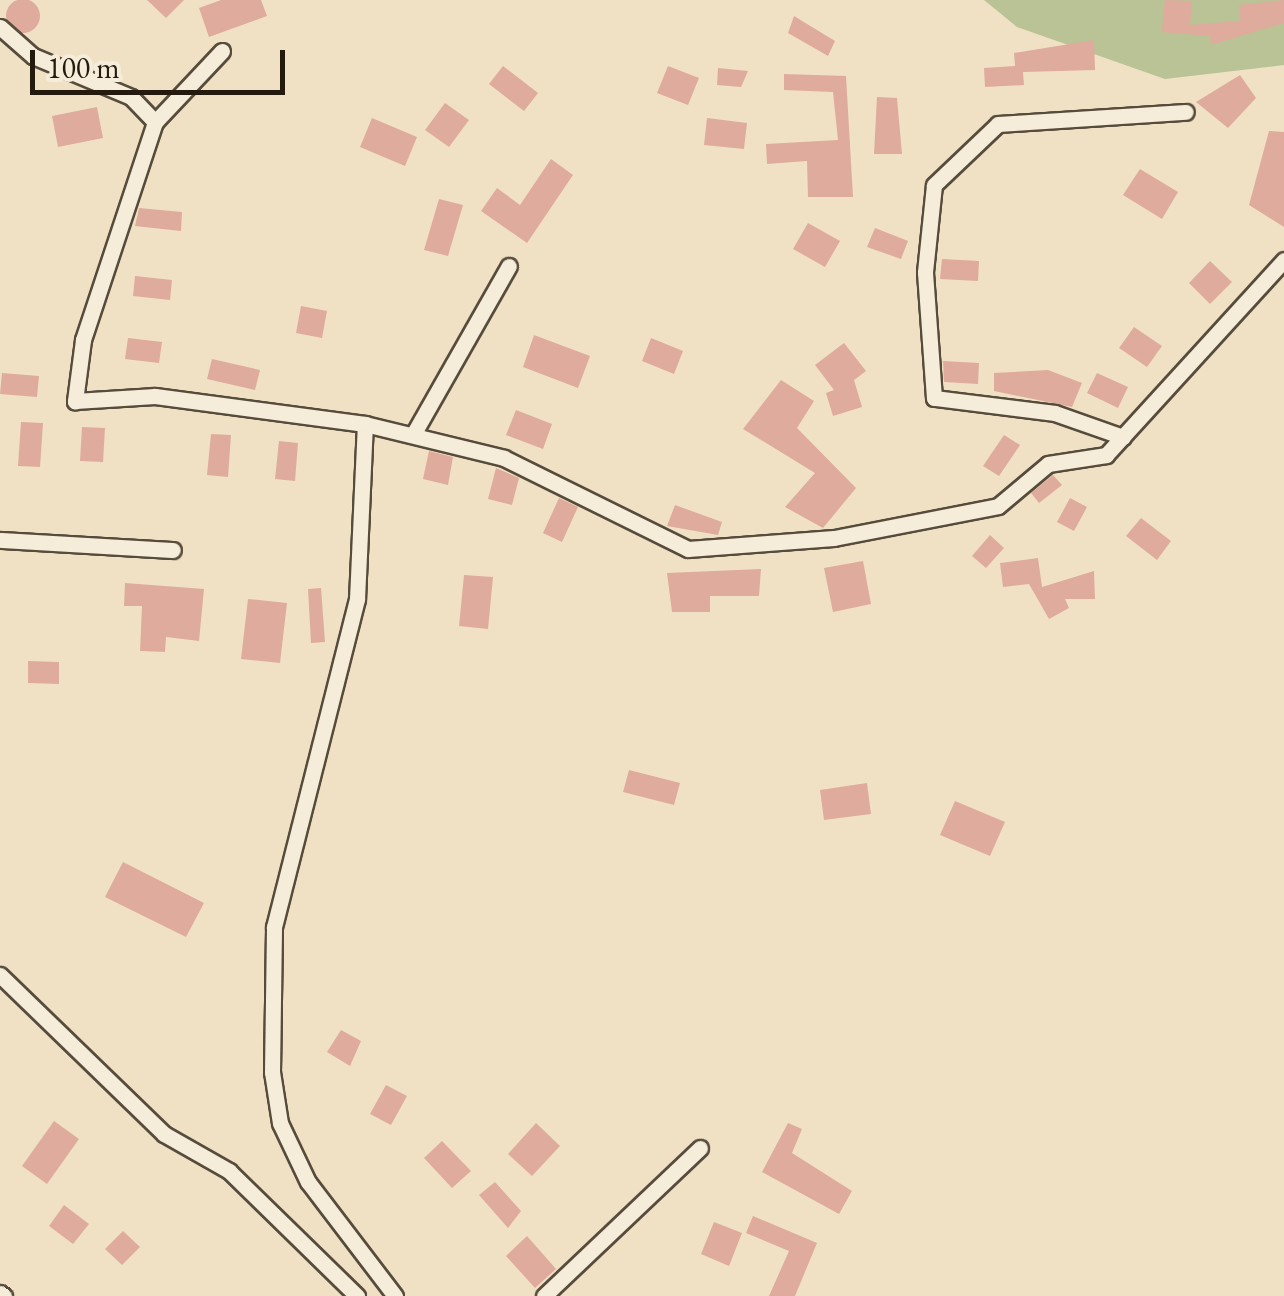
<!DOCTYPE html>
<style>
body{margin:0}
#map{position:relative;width:1284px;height:1296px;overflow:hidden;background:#f0e1c5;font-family:"EB Garamond",serif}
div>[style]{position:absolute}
.green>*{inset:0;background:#bac395}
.building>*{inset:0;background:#dfab9c}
.round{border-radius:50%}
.roads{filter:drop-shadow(2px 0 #574c3c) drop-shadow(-2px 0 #574c3c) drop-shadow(0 2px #574c3c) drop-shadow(0 -2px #574c3c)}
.minor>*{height:15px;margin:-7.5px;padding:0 7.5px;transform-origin:7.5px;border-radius:7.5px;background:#f5ecd9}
span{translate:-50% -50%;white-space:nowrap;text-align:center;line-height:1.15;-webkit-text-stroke:8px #f5ecd9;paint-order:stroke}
.scale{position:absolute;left:30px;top:50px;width:255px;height:45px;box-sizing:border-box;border:5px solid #241a0e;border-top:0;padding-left:12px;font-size:30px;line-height:35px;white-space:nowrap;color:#241a0e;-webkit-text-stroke:8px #f5ecd9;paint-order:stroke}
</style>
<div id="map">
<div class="green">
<i style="clip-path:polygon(984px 0,1284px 0,1284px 65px,1165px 79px,1017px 27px)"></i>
</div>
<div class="building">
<i class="round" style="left:6px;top:-1px;width:34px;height:34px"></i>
<i style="clip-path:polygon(147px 0,184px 0,166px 18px)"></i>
<i style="clip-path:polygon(221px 0,261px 0,267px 16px,209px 37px,199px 8px)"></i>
<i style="clip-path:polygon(1165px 0,1192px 1px,1190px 25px,1240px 21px,1239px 5px,1284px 0,1284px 23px,1211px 45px,1210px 36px,1162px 32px)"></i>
<i style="clip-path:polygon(794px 16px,835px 41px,828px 56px,788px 33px)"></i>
<i style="clip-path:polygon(1094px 40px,1095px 70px,1023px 72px,1024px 85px,985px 87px,984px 68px,1015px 66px,1014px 53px)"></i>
<i style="clip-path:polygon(503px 66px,538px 93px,524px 111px,489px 84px)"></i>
<i style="clip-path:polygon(668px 66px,699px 78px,688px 105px,657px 93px)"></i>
<i style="clip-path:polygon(718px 68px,748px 71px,741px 87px,717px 85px)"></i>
<i style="clip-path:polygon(784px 74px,846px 76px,853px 197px,808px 197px,807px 161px,767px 164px,766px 144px,838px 140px,833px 92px,784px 90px)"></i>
<i style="clip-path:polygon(1240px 75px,1256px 98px,1228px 128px,1196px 102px)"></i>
<i style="clip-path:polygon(877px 97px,897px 98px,902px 154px,874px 154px)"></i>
<i style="clip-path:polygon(445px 103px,469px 120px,449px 147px,425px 130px)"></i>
<i style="clip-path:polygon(97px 107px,103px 138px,58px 147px,52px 116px)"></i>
<i style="clip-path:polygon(372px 118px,417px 137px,405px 166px,360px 147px)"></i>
<i style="clip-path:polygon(707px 118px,747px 123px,744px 149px,704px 145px)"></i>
<i style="clip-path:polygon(1269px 131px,1284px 132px,1284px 227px,1249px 205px)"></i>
<i style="clip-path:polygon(551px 159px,573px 175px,527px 243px,481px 211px,497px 188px,520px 205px)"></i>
<i style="clip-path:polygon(1140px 169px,1178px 192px,1162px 219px,1123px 195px)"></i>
<i style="clip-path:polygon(439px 199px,463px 205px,448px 256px,424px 250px)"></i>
<i style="clip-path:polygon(139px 208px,182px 212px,181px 231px,135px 226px)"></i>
<i style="clip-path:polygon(808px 223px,840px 241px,825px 267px,793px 249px)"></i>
<i style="clip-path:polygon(875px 228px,908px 241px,901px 259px,867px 247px)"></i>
<i style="clip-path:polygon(942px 259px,979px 261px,978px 281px,940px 279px)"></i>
<i style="clip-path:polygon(1210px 261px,1232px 282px,1210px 304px,1189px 283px)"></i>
<i style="clip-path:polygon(135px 276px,172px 280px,170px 300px,133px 296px)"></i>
<i style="clip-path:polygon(301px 306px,327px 311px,322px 338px,296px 333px)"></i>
<i style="clip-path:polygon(1134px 327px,1162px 346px,1147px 367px,1119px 348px)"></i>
<i style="clip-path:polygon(534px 335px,590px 356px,578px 388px,523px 367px)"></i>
<i style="clip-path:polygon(128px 338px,162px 342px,159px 363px,125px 359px)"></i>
<i style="clip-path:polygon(651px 338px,683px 351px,674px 374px,642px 361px)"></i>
<i style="clip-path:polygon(844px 343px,866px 371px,854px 380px,862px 407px,833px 416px,826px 393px,834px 390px,815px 365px)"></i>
<i style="clip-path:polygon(212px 359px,260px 370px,255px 390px,207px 379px)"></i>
<i style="clip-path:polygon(943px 361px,979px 363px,978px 384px,944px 382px)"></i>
<i style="clip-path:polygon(1048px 370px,1082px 383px,1072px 407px,994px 391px,994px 373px)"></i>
<i style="clip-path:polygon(2px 373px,39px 376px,37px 397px,0 394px)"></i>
<i style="clip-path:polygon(1097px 373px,1128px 387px,1118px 408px,1087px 393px)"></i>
<i style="clip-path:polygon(781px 380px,814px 401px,797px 428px,856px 488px,823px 528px,785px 507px,815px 473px,743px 429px)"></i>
<i style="clip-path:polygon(516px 410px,552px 424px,543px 449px,506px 435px)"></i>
<i style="clip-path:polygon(21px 422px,43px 423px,40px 467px,18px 466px)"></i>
<i style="clip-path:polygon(82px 427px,105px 428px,103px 462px,80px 461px)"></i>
<i style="clip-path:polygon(211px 434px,231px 435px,228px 477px,207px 475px)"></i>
<i style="clip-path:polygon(1004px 435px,1020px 445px,999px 476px,983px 466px)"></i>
<i style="clip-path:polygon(279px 441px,298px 443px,295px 481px,275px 479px)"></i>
<i style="clip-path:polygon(429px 451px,453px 457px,448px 485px,423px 479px)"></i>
<i style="clip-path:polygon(496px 468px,519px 478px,512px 505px,488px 499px)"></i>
<i style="clip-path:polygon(1053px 475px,1062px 485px,1039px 503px,1031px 493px)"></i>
<i style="clip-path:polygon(559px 498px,578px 507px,562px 542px,543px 533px)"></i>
<i style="clip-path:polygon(1070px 498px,1087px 507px,1074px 531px,1057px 522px)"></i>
<i style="clip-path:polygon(675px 505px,722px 522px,718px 535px,667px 526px)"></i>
<i style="clip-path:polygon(1141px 518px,1171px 541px,1157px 560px,1126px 536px)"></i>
<i style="clip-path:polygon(990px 535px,1004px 548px,986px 568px,972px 556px)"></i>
<i style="clip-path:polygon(1038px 558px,1042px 587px,1094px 571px,1095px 599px,1065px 599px,1069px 608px,1049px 619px,1029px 584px,1003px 587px,1000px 563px)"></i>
<i style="clip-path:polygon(863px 561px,871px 604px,833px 612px,824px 568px)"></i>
<i style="clip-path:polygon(761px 569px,759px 596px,710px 596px,710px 612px,672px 612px,667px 573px)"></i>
<i style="clip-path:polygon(464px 575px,493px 577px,488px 629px,459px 626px)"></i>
<i style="clip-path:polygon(125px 583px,204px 589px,199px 641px,166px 637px,165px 652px,140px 651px,142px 606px,124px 606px)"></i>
<i style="clip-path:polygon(321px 588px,325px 642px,311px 643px,308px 589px)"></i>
<i style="clip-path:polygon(248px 599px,287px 603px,280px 663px,241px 659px)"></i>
<i style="clip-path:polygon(28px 661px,59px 662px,59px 684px,28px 683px)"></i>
<i style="clip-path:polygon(629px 770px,680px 783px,674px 805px,623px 792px)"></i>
<i style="clip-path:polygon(867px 783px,871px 814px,824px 820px,820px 790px)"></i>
<i style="clip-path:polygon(955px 801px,1005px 822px,990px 856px,940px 835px)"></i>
<i style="clip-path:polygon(123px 862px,204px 903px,186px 937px,105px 897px)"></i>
<i style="clip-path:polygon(341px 1030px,361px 1041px,350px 1066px,327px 1052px)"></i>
<i style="clip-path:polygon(386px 1085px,407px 1096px,391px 1125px,370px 1114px)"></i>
<i style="clip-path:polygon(54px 1121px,79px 1139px,47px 1184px,22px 1166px)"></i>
<i style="clip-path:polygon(536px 1123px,560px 1146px,532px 1176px,508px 1154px)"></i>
<i style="clip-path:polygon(788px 1123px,802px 1129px,792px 1153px,852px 1191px,839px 1214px,762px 1172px)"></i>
<i style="clip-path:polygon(442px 1141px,471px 1171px,452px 1188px,424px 1158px)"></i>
<i style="clip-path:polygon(495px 1182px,521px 1211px,508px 1228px,479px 1195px)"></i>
<i style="clip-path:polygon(64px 1205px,89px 1224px,73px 1244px,49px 1226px)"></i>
<i style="clip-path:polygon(753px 1216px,817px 1243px,795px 1296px,769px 1296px,789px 1251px,746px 1233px)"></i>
<i style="clip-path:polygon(714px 1222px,742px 1233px,729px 1266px,701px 1254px)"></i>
<i style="clip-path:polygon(123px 1231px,140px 1247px,122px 1265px,105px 1249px)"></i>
<i style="clip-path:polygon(527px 1236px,556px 1269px,535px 1288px,506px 1256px)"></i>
</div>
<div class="roads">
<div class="minor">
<i style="left:0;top:27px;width:44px;rotate:41.3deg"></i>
<i style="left:33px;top:56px;width:106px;rotate:22.7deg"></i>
<i style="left:131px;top:97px;width:35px;rotate:46deg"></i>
<i style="left:222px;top:51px;width:98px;rotate:133.3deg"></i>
<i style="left:155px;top:122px;width:230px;rotate:108.3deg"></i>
<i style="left:83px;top:340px;width:62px;rotate:97.5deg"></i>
<i style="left:75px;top:401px;width:80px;rotate:-3.6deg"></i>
<i style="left:155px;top:396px;width:212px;rotate:7.6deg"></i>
<i style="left:414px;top:433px;width:192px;rotate:-60.4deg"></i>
<i style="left:1123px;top:437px;width:72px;rotate:-160.6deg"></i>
<i style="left:1055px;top:413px;width:122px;rotate:-172.9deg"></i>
<i style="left:934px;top:398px;width:126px;rotate:-94.1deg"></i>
<i style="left:925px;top:272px;width:87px;rotate:-84.1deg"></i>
<i style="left:934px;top:185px;width:88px;rotate:-43.6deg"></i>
<i style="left:998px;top:124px;width:188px;rotate:-3.7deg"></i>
<i style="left:0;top:540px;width:173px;rotate:3.3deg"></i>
<i style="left:0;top:975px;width:228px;rotate:44.1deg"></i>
<i style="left:164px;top:1134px;width:75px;rotate:29.6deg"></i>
<i style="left:229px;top:1171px;width:179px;rotate:44.3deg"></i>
<i style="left:0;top:1293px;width:5px;rotate:37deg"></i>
<i style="left:395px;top:1296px;width:143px;rotate:-127.3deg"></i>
<i style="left:308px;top:1182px;width:65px;rotate:-115.4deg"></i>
<i style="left:280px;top:1123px;width:52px;rotate:-98.9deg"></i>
<i style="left:272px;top:1072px;width:145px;rotate:-89.2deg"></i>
<i style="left:274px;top:927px;width:338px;rotate:-75.8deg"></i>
<i style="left:357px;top:599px;width:175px;rotate:-87.4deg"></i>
<i style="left:365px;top:424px;width:143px;rotate:13.7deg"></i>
<i style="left:504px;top:458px;width:205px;rotate:26.3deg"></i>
<i style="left:688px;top:549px;width:146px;rotate:-4.3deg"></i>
<i style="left:834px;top:538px;width:167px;rotate:-11deg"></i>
<i style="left:998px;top:506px;width:65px;rotate:-40deg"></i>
<i style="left:1048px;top:464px;width:59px;rotate:-8.8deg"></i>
<i style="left:1106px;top:455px;width:264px;rotate:-47.6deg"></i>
<i style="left:544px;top:1296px;width:215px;rotate:-43.5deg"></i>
</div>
</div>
<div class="scale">100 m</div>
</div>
